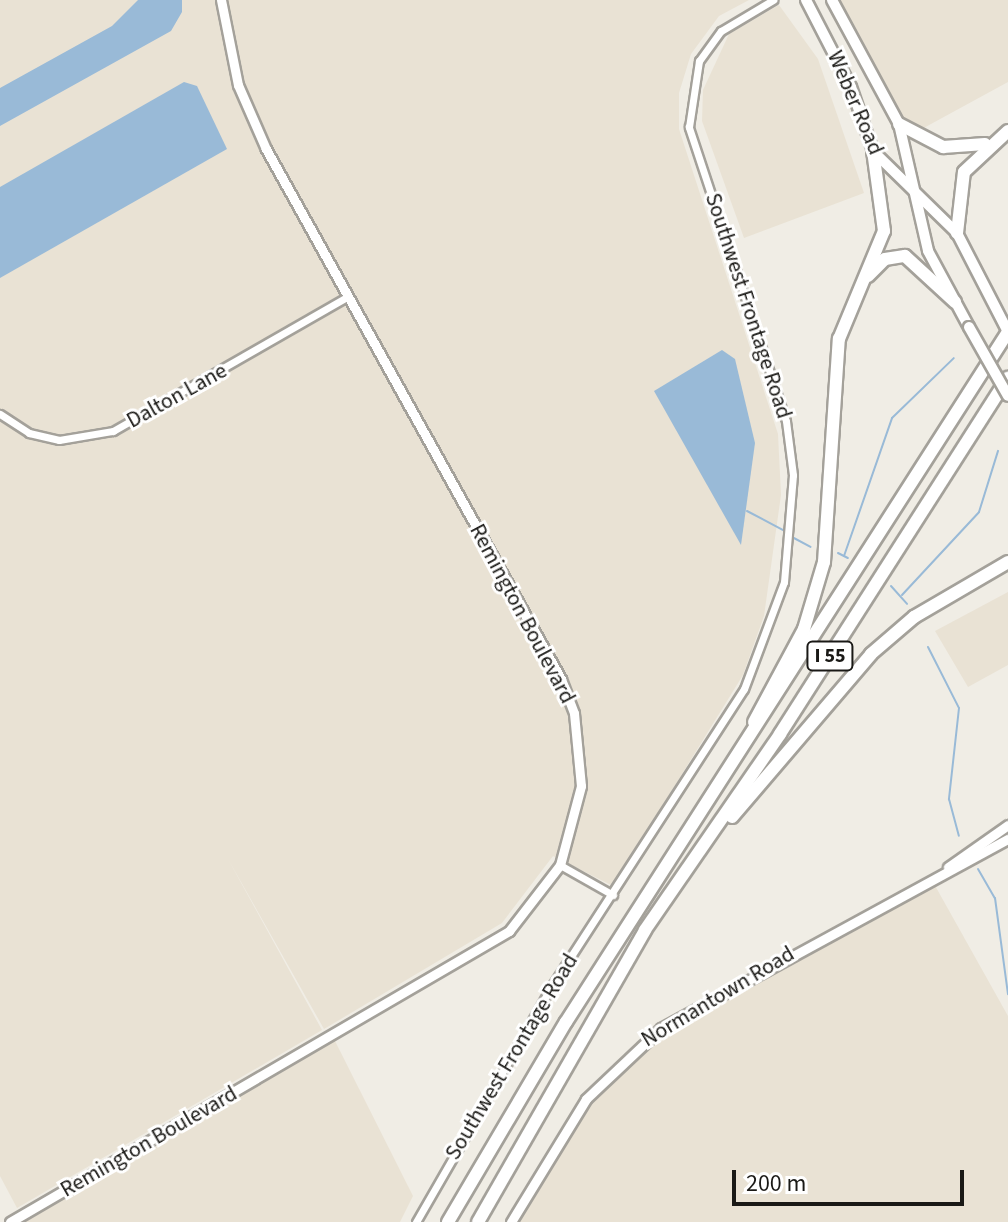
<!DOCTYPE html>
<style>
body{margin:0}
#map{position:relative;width:1008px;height:1222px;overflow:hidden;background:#f0ede5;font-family:"Source Sans 3",sans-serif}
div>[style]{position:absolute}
.built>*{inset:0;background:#e9e2d4}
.water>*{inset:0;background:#99bad7}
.stream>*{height:2px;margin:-1px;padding:0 1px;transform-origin:1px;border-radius:1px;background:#99bad7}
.roads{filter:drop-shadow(2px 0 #a4a19a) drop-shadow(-2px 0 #a4a19a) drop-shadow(0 2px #a4a19a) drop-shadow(0 -2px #a4a19a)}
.minor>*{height:7px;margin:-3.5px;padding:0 3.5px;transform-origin:3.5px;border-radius:3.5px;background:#fff}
.tertiary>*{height:9px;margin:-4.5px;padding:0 4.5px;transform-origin:4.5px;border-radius:4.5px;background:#fff}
.secondary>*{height:10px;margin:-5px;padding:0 5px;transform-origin:5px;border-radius:5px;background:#fff}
.motorway>*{height:12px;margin:-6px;padding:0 6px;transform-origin:6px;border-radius:6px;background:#fff}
.bridges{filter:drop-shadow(2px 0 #a4a19a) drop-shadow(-2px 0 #a4a19a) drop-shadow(0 2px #a4a19a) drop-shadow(0 -2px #a4a19a)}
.secondary-bridge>*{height:10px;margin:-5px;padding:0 5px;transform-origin:5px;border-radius:5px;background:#fff}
span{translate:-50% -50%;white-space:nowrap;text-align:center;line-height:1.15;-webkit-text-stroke:6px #fff;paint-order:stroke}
.shield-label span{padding:2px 6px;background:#fff;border:2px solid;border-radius:6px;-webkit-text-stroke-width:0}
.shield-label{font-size:20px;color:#1a1916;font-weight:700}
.street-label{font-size:22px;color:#1a1916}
.scale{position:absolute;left:732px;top:1170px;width:232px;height:36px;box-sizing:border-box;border:4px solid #1a1916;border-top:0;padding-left:10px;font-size:24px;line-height:28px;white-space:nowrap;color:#1a1916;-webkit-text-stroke:6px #fff;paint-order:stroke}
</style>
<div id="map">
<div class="built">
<i style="clip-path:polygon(0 0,749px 0,719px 16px,691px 54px,679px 93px,679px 129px,778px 434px,781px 495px,764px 616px,743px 675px,613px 886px,553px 856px,502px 923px,324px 1029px,228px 859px,322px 1030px,17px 1208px,0 1176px)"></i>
<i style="clip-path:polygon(835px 0,1008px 0,1008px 82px,909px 136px)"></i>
<i style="clip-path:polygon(779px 5px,818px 59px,864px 193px,744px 238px,702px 121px,703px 90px,729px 34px)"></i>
<i style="clip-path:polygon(1008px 592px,1008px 665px,968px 687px,935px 631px)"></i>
<i style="clip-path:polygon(933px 882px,1008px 1016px,1008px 1222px,519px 1222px,590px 1105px,630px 1063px,667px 1033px)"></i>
<i style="clip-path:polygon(335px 1041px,413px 1196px,400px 1222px,25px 1222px)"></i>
</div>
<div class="water">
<i style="clip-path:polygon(138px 0,182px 0,182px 12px,171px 31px,0 126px,0 88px,112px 26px)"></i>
<i style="clip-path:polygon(184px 82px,197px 86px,227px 149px,0 278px,0 187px)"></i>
<i style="clip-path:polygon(722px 350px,735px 359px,755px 443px,741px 545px,654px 391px)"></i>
</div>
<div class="stream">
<i style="left:747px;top:511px;width:43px;rotate:27.8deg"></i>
<i style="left:792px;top:537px;width:21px;rotate:28deg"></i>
<i style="left:838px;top:553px;width:11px;rotate:27deg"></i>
<i style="left:844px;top:556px;width:146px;rotate:-70.8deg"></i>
<i style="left:892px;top:418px;width:86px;rotate:-44.1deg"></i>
<i style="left:891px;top:586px;width:24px;rotate:48deg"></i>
<i style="left:902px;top:595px;width:113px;rotate:-47.1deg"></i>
<i style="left:979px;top:512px;width:64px;rotate:-72.7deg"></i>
<i style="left:928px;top:647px;width:68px;rotate:63.1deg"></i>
<i style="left:959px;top:708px;width:92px;rotate:96.3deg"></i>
<i style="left:949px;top:799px;width:38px;rotate:75deg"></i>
<i style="left:978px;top:869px;width:34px;rotate:60deg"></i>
<i style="left:995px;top:898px;width:97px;rotate:82.3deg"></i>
</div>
<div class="roads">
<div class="minor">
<i style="left:0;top:414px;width:35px;rotate:33deg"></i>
<i style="left:29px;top:433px;width:31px;rotate:13deg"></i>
<i style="left:59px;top:440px;width:55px;rotate:-9.5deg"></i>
<i style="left:113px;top:431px;width:267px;rotate:-29.8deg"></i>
<i style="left:560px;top:865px;width:61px;rotate:29.5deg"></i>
<i style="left:416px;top:1222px;width:275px;rotate:-60.1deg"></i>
<i style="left:553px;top:984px;width:351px;rotate:-57.1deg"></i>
<i style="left:744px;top:689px;width:114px;rotate:-69.5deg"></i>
<i style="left:784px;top:582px;width:107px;rotate:-85.2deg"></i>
<i style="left:793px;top:475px;width:54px;rotate:-97.4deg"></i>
<i style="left:786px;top:421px;width:310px;rotate:-108.3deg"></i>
<i style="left:689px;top:127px;width:67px;rotate:-81.4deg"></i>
<i style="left:699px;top:61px;width:37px;rotate:-54deg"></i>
<i style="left:721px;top:31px;width:61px;rotate:-30.8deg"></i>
</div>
<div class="tertiary">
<i style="left:948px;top:867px;width:73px;rotate:-35deg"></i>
<i style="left:10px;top:1222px;width:578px;rotate:-30.25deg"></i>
<i style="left:509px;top:931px;width:83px;rotate:-52.3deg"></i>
<i style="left:560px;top:865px;width:82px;rotate:-75.1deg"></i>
<i style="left:581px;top:786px;width:73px;rotate:-95.5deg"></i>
<i style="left:574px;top:713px;width:36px;rotate:-111deg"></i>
<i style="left:561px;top:679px;width:607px;rotate:-119.1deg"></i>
<i style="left:266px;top:149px;width:70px;rotate:-113.6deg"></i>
<i style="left:238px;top:85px;width:87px;rotate:-101.3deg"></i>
<i style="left:511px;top:1222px;width:144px;rotate:-58.6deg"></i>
<i style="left:586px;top:1099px;width:103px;rotate:-43.4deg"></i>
<i style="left:661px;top:1028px;width:395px;rotate:-28.6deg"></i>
</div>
<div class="secondary">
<i style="left:806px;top:0;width:98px;rotate:62.7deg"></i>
<i style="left:851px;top:87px;width:68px;rotate:71deg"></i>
<i style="left:873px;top:151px;width:117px;rotate:44.3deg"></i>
<i style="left:957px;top:233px;width:111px;rotate:62.7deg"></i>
<i style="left:832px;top:0;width:141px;rotate:61.6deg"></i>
<i style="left:899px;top:124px;width:130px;rotate:77.1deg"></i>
<i style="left:928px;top:251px;width:86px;rotate:61.7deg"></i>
</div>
<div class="motorway">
<i style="left:899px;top:124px;width:50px;rotate:27.6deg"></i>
<i style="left:943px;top:147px;width:42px;rotate:-4.1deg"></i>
<i style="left:957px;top:233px;width:61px;rotate:-83.5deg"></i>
<i style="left:964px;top:172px;width:60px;rotate:-43deg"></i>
<i style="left:868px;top:276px;width:24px;rotate:-45deg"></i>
<i style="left:885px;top:259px;width:20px;rotate:-9deg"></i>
<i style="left:905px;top:256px;width:68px;rotate:42.6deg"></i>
<i style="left:754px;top:722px;width:106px;rotate:-61.7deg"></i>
<i style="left:804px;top:629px;width:70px;rotate:-73.4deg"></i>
<i style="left:824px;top:562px;width:224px;rotate:-86.2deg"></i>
<i style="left:839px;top:339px;width:117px;rotate:-67.4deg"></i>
<i style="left:884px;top:231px;width:81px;rotate:-97.8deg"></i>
<i style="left:732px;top:817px;width:214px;rotate:-49.5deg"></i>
<i style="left:871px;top:654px;width:57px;rotate:-40.7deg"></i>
<i style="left:914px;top:617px;width:109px;rotate:-30.3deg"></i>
<i style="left:448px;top:1222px;width:232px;rotate:-59.5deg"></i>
<i style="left:566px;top:1022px;width:819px;rotate:-57.36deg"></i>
<i style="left:478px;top:1222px;width:336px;rotate:-60.2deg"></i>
<i style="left:645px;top:930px;width:238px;rotate:-55.4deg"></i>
<i style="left:780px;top:734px;width:423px;rotate:-57.4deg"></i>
</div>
</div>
<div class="bridges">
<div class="secondary-bridge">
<i style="left:969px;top:327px;width:79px;rotate:60.5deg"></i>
</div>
</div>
<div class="shield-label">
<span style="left:830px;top:656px">I 55</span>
</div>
<div class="street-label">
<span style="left:855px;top:103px;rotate:67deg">Weber Road</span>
<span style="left:748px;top:306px;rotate:72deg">Southwest Frontage Road</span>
<span style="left:177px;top:396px;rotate:-29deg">Dalton Lane</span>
<span style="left:522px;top:614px;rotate:62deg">Remington Boulevard</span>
<span style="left:718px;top:997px;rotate:-31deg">Normantown Road</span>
<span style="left:512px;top:1057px;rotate:-59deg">Southwest Frontage Road</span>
<span style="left:149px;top:1142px;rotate:-30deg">Remington Boulevard</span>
</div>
<div class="scale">200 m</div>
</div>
